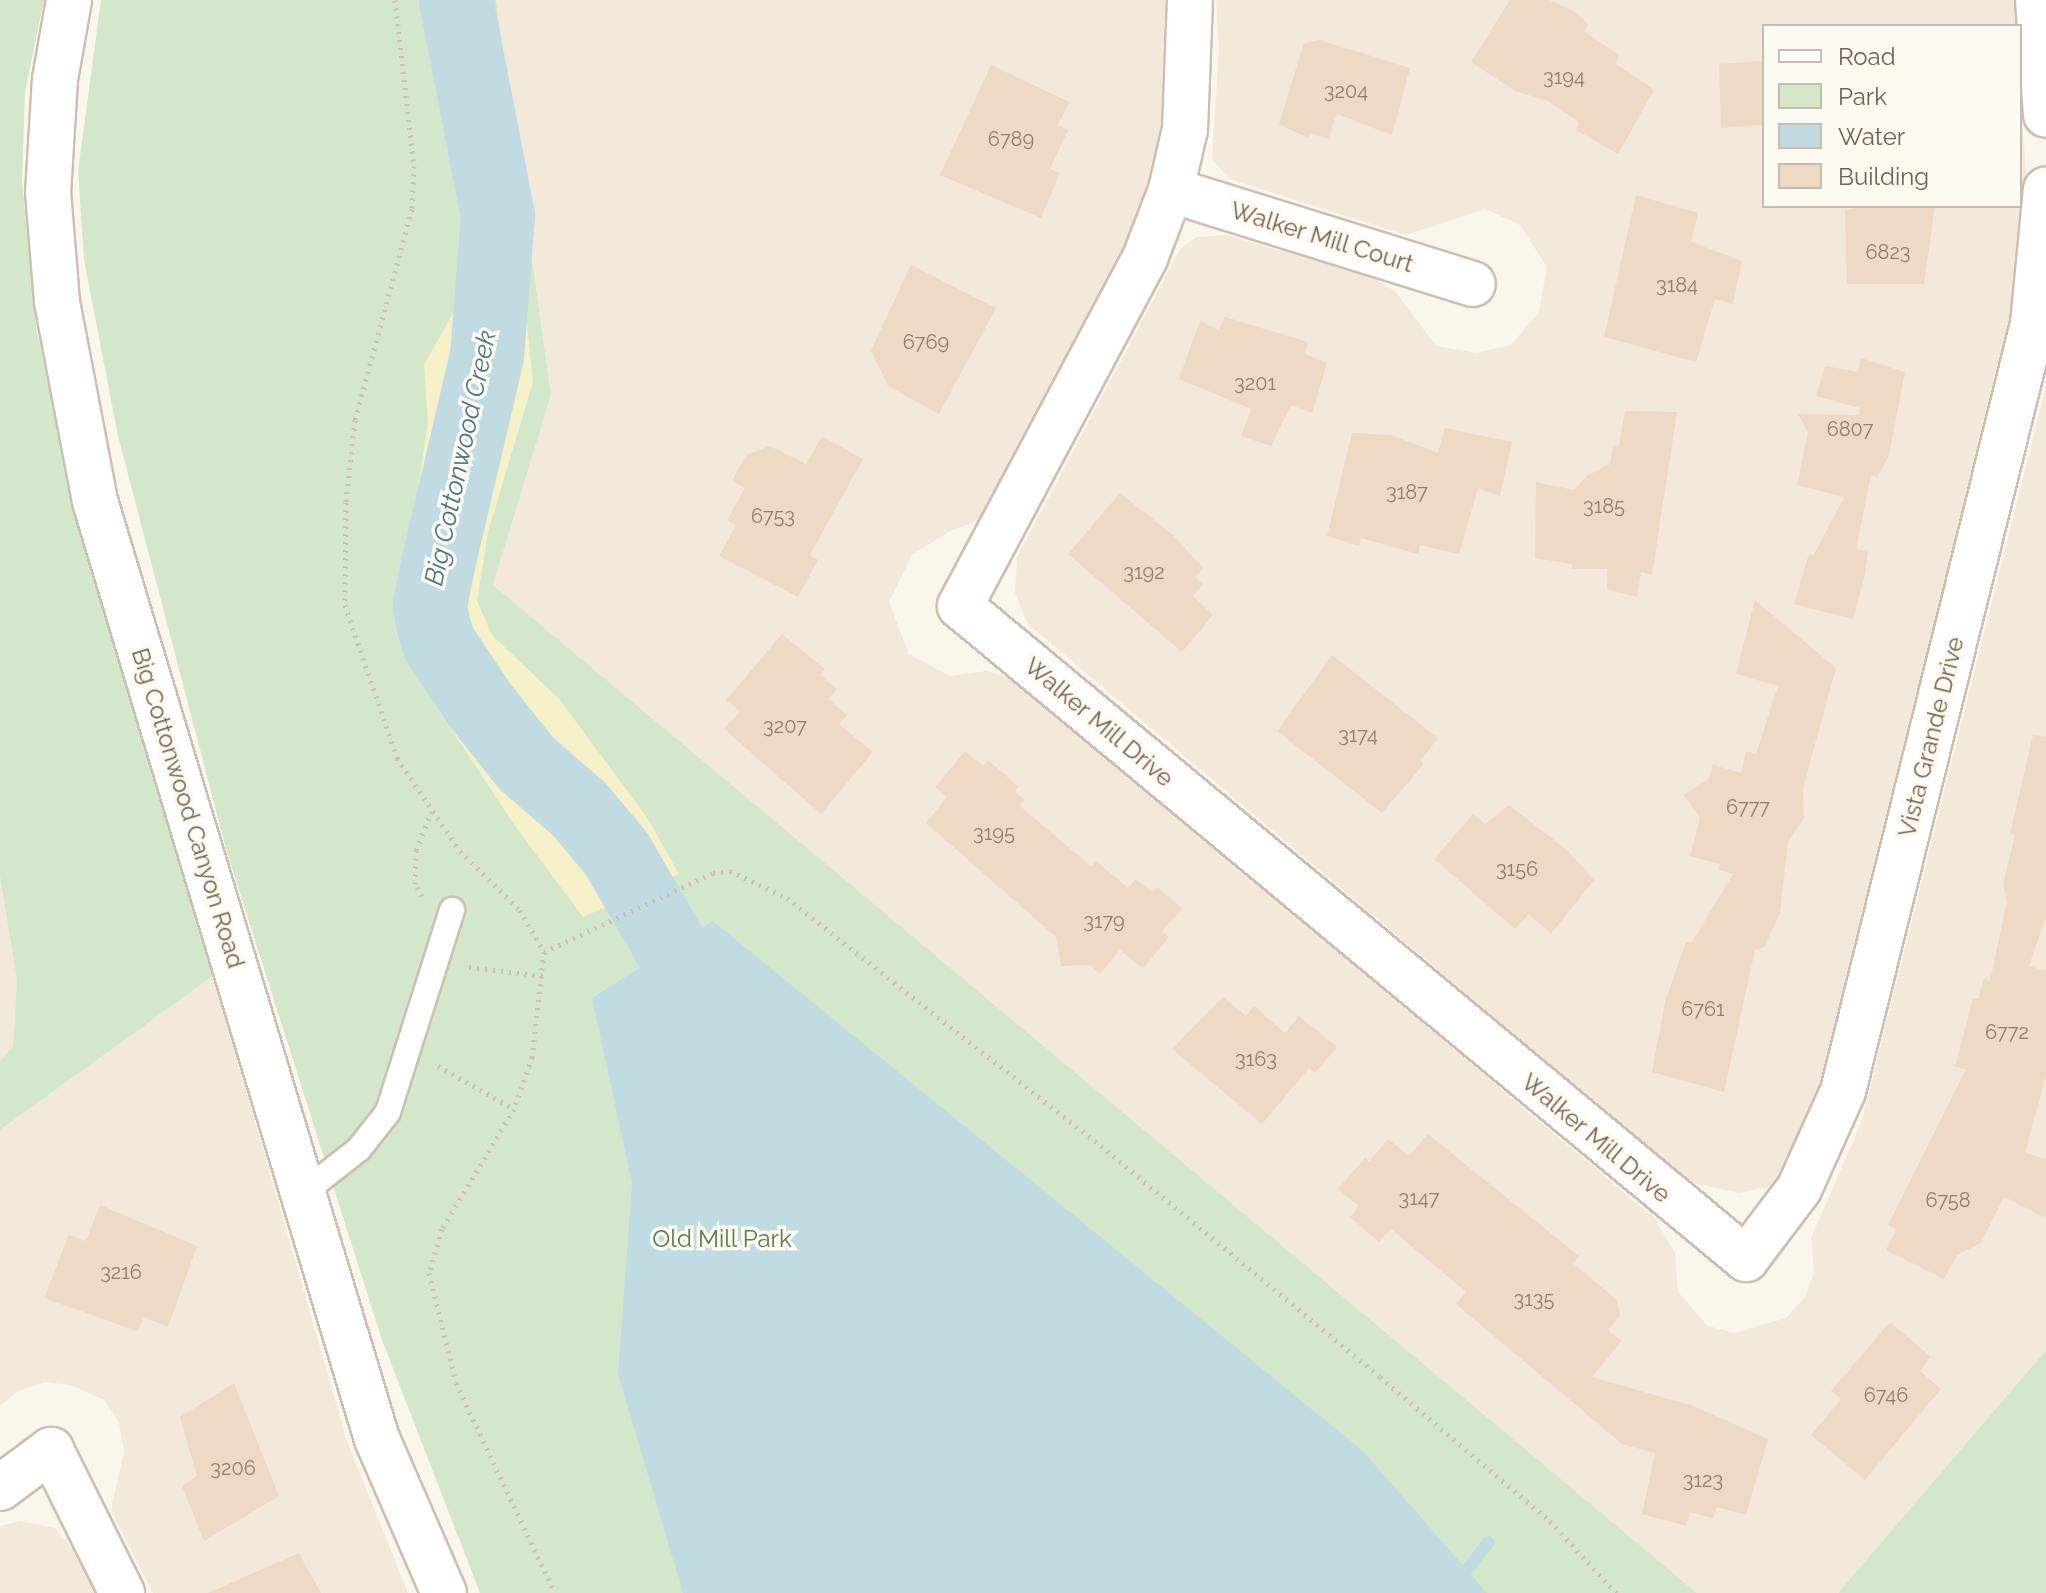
<!DOCTYPE html>
<style>
body{margin:0}
#map{position:relative;width:2046px;height:1593px;overflow:hidden;background:#fbf6eb;font-family:Raleway,sans-serif}
div>[style]{position:absolute}
.residential>*{inset:0;background:#f2e9da}
.green>*{inset:0;background:#d3e8ca}
.sand>*{inset:0;background:#f6f1c9}
.water>*{inset:0;background:#c1dbe3}
.stream>*{height:12px;margin:-6px;padding:0 6px;transform-origin:6px;border-radius:6px;background:#c1dbe3}
.river>*{height:74px;margin:-37px;padding:0 37px;transform-origin:37px;border-radius:37px;background:#c1dbe3}
.building>*{inset:0;background:#eed9c5}
.path>*{height:5px;margin-top:-2.5px;transform-origin:0;background:repeating-linear-gradient(90deg,#d3bda8 0 2px,transparent 0 8px)}
.roads{filter:drop-shadow(2px 0 #ccbfb1) drop-shadow(-2px 0 #ccbfb1) drop-shadow(0 2px #ccbfb1) drop-shadow(0 -2px #ccbfb1)}
.service>*{height:24px;margin:-12px;padding:0 12px;transform-origin:12px;border-radius:12px;background:#fff}
.minor>*{height:44px;margin:-22px;padding:0 22px;transform-origin:22px;border-radius:22px;background:#fff}
.tertiary>*{height:44px;margin:-22px;padding:0 22px;transform-origin:22px;border-radius:22px;background:#fff}
span{translate:-50% -50%;white-space:nowrap;text-align:center;line-height:1.15;-webkit-text-stroke:7px #fdfaf1;paint-order:stroke}
.number-label{font-size:20px;color:#927e6d}
.number-label span{-webkit-text-stroke-width:0}
.street-label{font-size:24px;color:#746050}
.park-label{font-size:24px;color:#557d4c}
.water-label{font-size:26px;color:#4c7585;font-style:italic}
.legend{position:absolute;left:1762px;top:24px;width:260px;height:184px;box-sizing:border-box;background:#fdfaf1;border:2px solid #c6bcb1;margin:0;padding:10px 14px;list-style:none;font-size:24px;color:#746050}
.legend li{display:flex;align-items:center;gap:16px;height:40px}
.legend b{width:40px;border:2px solid #c6bcb1}
</style>
<div id="map">
<div class="residential">
<i style="clip-path:polygon(496px 0,1166px 0,1169px 84px,1156px 165px,1131px 236px,983px 519px,952px 530px,912px 555px,889px 602px,909px 654px,950px 676px,987px 671px,1018px 682px,1655px 1219px,1675px 1253px,1678px 1292px,1708px 1326px,1734px 1333px,1786px 1318px,1805px 1297px,1814px 1272px,1811px 1238px,1861px 1123px,2046px 387px,2046px 1350px,1838px 1593px,1697px 1593px,493px 585px,551px 395px)"></i>
<i style="clip-path:polygon(1216px 0,2015px 0,2016px 26px,1764px 26px,1764px 206px,2020px 206px,2020px 83px,2027px 191px,2023px 259px,1990px 410px,1816px 1106px,1771px 1186px,1739px 1193px,1689px 1182px,1028px 624px,1015px 593px,1017px 557px,1180px 249px,1197px 237px,1227px 235px,1371px 277px,1395px 291px,1436px 346px,1476px 353px,1511px 345px,1539px 312px,1547px 267px,1520px 225px,1485px 209px,1406px 235px,1229px 179px,1212px 159px,1219px 49px)"></i>
<i style="clip-path:polygon(0 877px,17px 980px,13px 1047px,0 1061px)"></i>
<i style="clip-path:polygon(213px 976px,347px 1441px,408px 1593px,153px 1593px,111px 1510px,124px 1451px,119px 1423px,104px 1400px,70px 1385px,45px 1382px,18px 1391px,0 1406px,0 1130px)"></i>
<i style="clip-path:polygon(20px 1521px,55px 1528px,77px 1554px,96px 1593px,0 1593px,0 1526px)"></i>
</div>
<div class="green">
<i style="clip-path:polygon(0 0,44px 0,25px 92px,22px 181px,36px 327px,83px 542px,213px 976px,0 1130px,0 1061px,13px 1047px,17px 980px,0 877px)"></i>
<i style="clip-path:polygon(101px 0,496px 0,551px 395px,493px 585px,1697px 1593px,480px 1593px,382px 1340px,226px 849px,118px 436px,84px 260px,78px 171px)"></i>
<i style="clip-path:polygon(2046px 1350px,2046px 1593px,1838px 1593px)"></i>
</div>
<div class="sand">
<i style="clip-path:polygon(440px 0,484px 0,506px 126px,533px 382px,488px 532px,477px 601px,492px 635px,560px 700px,648px 819px,679px 874px,583px 917px,515px 826px,441px 714px,396px 633px,428px 422px,424px 365px,479px 267px,480px 164px)"></i>
</div>
<div class="water">
<i style="clip-path:polygon(713px 921px,1363px 1451px,1487px 1593px,683px 1593px,618px 1374px,632px 1183px,592px 998px)"></i>
</div>
<div class="stream">
<i style="left:1448px;top:1593px;width:65px;rotate:-51.2deg"></i>
</div>
<div class="river">
<i style="left:456px;top:0;width:220px;rotate:79deg"></i>
<i style="left:498px;top:216px;width:140px;rotate:94.5deg"></i>
<i style="left:487px;top:356px;width:215px;rotate:103.2deg"></i>
<i style="left:438px;top:565px;width:41px;rotate:101.3deg"></i>
<i style="left:430px;top:605px;width:19px;rotate:81deg"></i>
<i style="left:433px;top:624px;width:22px;rotate:72deg"></i>
<i style="left:440px;top:645px;width:72px;rotate:56.3deg"></i>
<i style="left:480px;top:705px;width:74px;rotate:51.6deg"></i>
<i style="left:526px;top:763px;width:70px;rotate:41deg"></i>
<i style="left:579px;top:809px;width:57px;rotate:49.9deg"></i>
<i style="left:616px;top:853px;width:212px;rotate:59.7deg"></i>
</div>
<div class="building">
<i style="clip-path:polygon(1510px 0,1549px 0,1574px 11px,1588px 24px,1584px 31px,1619px 55px,1616px 64px,1654px 90px,1618px 154px,1576px 130px,1579px 122px,1548px 101px,1515px 91px,1471px 62px)"></i>
<i style="clip-path:polygon(1319px 40px,1410px 68px,1392px 135px,1337px 114px,1328px 139px,1311px 133px,1308px 138px,1279px 124px,1304px 43px)"></i>
<i style="clip-path:polygon(1764px 61px,1764px 125px,1721px 128px,1719px 64px)"></i>
<i style="clip-path:polygon(991px 65px,1069px 102px,1058px 125px,1068px 130px,1050px 169px,1060px 173px,1041px 218px,940px 175px)"></i>
<i style="clip-path:polygon(1636px 195px,1698px 213px,1691px 242px,1742px 261px,1733px 304px,1715px 299px,1696px 362px,1604px 337px)"></i>
<i style="clip-path:polygon(1863px 206px,1935px 206px,1924px 284px,1847px 284px,1845px 211px)"></i>
<i style="clip-path:polygon(911px 265px,996px 308px,939px 414px,888px 386px,871px 350px)"></i>
<i style="clip-path:polygon(1225px 317px,1308px 342px,1305px 354px,1327px 363px,1312px 413px,1291px 405px,1271px 446px,1241px 436px,1251px 409px,1179px 379px,1200px 321px,1219px 330px)"></i>
<i style="clip-path:polygon(1861px 358px,1905px 372px,1889px 455px,1877px 478px,1871px 474px,1856px 549px,1868px 552px,1865px 574px,1853px 619px,1794px 604px,1809px 554px,1814px 555px,1844px 497px,1797px 485px,1808px 432px,1798px 414px,1859px 415px,1860px 408px,1816px 396px,1825px 366px,1858px 372px)"></i>
<i style="clip-path:polygon(1625px 411px,1677px 412px,1652px 575px,1641px 572px,1637px 597px,1607px 589px,1607px 569px,1572px 569px,1572px 564px,1535px 558px,1536px 482px,1574px 490px,1588px 475px,1610px 464px,1613px 445px,1619px 445px)"></i>
<i style="clip-path:polygon(1445px 428px,1512px 442px,1500px 496px,1478px 488px,1459px 554px,1420px 545px,1418px 554px,1361px 538px,1359px 546px,1327px 536px,1352px 433px,1391px 435px,1438px 453px)"></i>
<i style="clip-path:polygon(822px 436px,863px 459px,810px 555px,818px 560px,798px 597px,719px 556px,736px 525px,727px 520px,745px 488px,732px 481px,746px 455px,770px 446px,806px 464px)"></i>
<i style="clip-path:polygon(1120px 493px,1173px 535px,1203px 568px,1195px 577px,1203px 584px,1193px 596px,1213px 615px,1182px 652px,1068px 554px)"></i>
<i style="clip-path:polygon(1755px 600px,1836px 668px,1803px 788px,1804px 818px,1788px 842px,1780px 913px,1764px 947px,1755px 950px,1724px 1092px,1652px 1072px,1665px 1002px,1686px 942px,1692px 942px,1733px 874px,1719px 870px,1720px 864px,1690px 856px,1700px 818px,1684px 795px,1709px 779px,1713px 765px,1741px 773px,1746px 751px,1756px 754px,1778px 686px,1736px 674px)"></i>
<i style="clip-path:polygon(782px 634px,825px 669px,820px 675px,837px 689px,828px 699px,847px 715px,839px 724px,873px 752px,821px 814px,724px 729px,740px 711px,726px 700px)"></i>
<i style="clip-path:polygon(1332px 655px,1438px 738px,1421px 760px,1423px 765px,1382px 813px,1277px 731px)"></i>
<i style="clip-path:polygon(2033px 735px,2046px 737px,2046px 917px,2029px 966px,2046px 971px,2046px 1075px,2025px 1153px,2046px 1159px,2046px 1218px,2004px 1197px,1981px 1243px,1957px 1255px,1944px 1279px,1886px 1250px,1896px 1230px,1888px 1225px,1966px 1069px,1955px 1067px,1973px 998px,1978px 999px,1984px 979px,1990px 981px,2007px 901px,2003px 885px,2015px 835px,2010px 834px)"></i>
<i style="clip-path:polygon(965px 751px,983px 766px,988px 760px,1018px 786px,1015px 792px,1025px 800px,1020px 806px,1092px 867px,1096px 861px,1128px 888px,1136px 879px,1152px 892px,1157px 887px,1182px 908px,1162px 932px,1169px 937px,1143px 969px,1120px 950px,1100px 974px,1090px 965px,1061px 966px,1056px 937px,926px 823px,947px 797px,935px 787px)"></i>
<i style="clip-path:polygon(1509px 805px,1567px 850px,1594px 880px,1551px 934px,1529px 914px,1515px 929px,1434px 859px,1473px 814px,1485px 824px)"></i>
<i style="clip-path:polygon(1223px 997px,1246px 1016px,1254px 1006px,1285px 1033px,1299px 1016px,1337px 1047px,1315px 1073px,1309px 1068px,1262px 1124px,1172px 1049px)"></i>
<i style="clip-path:polygon(1428px 1134px,1579px 1256px,1573px 1263px,1617px 1300px,1620px 1316px,1608px 1330px,1622px 1341px,1592px 1377px,1693px 1406px,1768px 1439px,1746px 1515px,1717px 1507px,1713px 1518px,1690px 1512px,1686px 1526px,1642px 1514px,1655px 1453px,1622px 1444px,1456px 1304px,1466px 1292px,1391px 1229px,1379px 1242px,1350px 1217px,1359px 1206px,1338px 1189px,1365px 1158px,1369px 1162px,1388px 1139px,1409px 1156px)"></i>
<i style="clip-path:polygon(100px 1205px,197px 1246px,168px 1327px,144px 1317px,137px 1331px,44px 1298px,69px 1235px,86px 1241px)"></i>
<i style="clip-path:polygon(1890px 1322px,1931px 1357px,1920px 1371px,1941px 1389px,1865px 1480px,1811px 1435px,1841px 1399px,1831px 1391px)"></i>
<i style="clip-path:polygon(234px 1383px,279px 1496px,204px 1541px,182px 1486px,197px 1476px,180px 1417px)"></i>
<i style="clip-path:polygon(299px 1553px,321px 1593px,208px 1593px)"></i>
</div>
<div class="path">
<i style="left:395px;top:0;width:167px;rotate:83.5deg"></i>
<i style="left:414px;top:166px;width:43px;rotate:92.7deg"></i>
<i style="left:412px;top:209px;width:219px;rotate:105.1deg"></i>
<i style="left:355px;top:420px;width:82px;rotate:96.3deg"></i>
<i style="left:346px;top:502px;width:103px;rotate:90.6deg"></i>
<i style="left:345px;top:605px;width:162px;rotate:71.2deg"></i>
<i style="left:397px;top:758px;width:112px;rotate:55.9deg"></i>
<i style="left:460px;top:851px;width:84px;rotate:44.5deg"></i>
<i style="left:520px;top:910px;width:48px;rotate:60.3deg"></i>
<i style="left:544px;top:952px;width:106px;rotate:96.5deg"></i>
<i style="left:532px;top:1057px;width:55px;rotate:109.1deg"></i>
<i style="left:514px;top:1109px;width:140px;rotate:121deg"></i>
<i style="left:442px;top:1229px;width:46px;rotate:106.5deg"></i>
<i style="left:429px;top:1273px;width:113px;rotate:76.2deg"></i>
<i style="left:456px;top:1383px;width:232px;rotate:64.8deg"></i>
<i style="left:422px;top:896px;width:14px;rotate:-120deg"></i>
<i style="left:415px;top:884px;width:34px;rotate:-88deg"></i>
<i style="left:416px;top:850px;width:42px;rotate:-67.7deg"></i>
<i style="left:544px;top:952px;width:187px;rotate:-25.1deg"></i>
<i style="left:713px;top:873px;width:17px;rotate:-7deg"></i>
<i style="left:730px;top:871px;width:63px;rotate:25.3deg"></i>
<i style="left:787px;top:898px;width:408px;rotate:38.3deg"></i>
<i style="left:1107px;top:1151px;width:354px;rotate:39.6deg"></i>
<i style="left:1380px;top:1377px;width:223px;rotate:40.3deg"></i>
<i style="left:1550px;top:1521px;width:98px;rotate:47.5deg"></i>
<i style="left:469px;top:967px;width:76px;rotate:6.8deg"></i>
<i style="left:438px;top:1066px;width:87px;rotate:29.5deg"></i>
</div>
<div class="roads">
<div class="service">
<i style="left:304px;top:1192px;width:70px;rotate:-38deg"></i>
<i style="left:359px;top:1149px;width:47px;rotate:-51.9deg"></i>
<i style="left:388px;top:1112px;width:212px;rotate:-72.4deg"></i>
</div>
<div class="minor">
<i style="left:1190px;top:0;width:129px;rotate:92.2deg"></i>
<i style="left:1185px;top:129px;width:63px;rotate:102.9deg"></i>
<i style="left:1171px;top:190px;width:73px;rotate:110.9deg"></i>
<i style="left:1145px;top:258px;width:394px;rotate:118deg"></i>
<i style="left:960px;top:606px;width:1022px;rotate:39.72deg"></i>
<i style="left:1746px;top:1259px;width:88px;rotate:-52.9deg"></i>
<i style="left:1799px;top:1189px;width:107px;rotate:-65.8deg"></i>
<i style="left:1843px;top:1091px;width:790px;rotate:-76.09deg"></i>
<i style="left:2033px;top:324px;width:135px;rotate:-84.5deg"></i>
<i style="left:2038px;top:0;width:115px;rotate:86deg"></i>
<i style="left:1171px;top:190px;width:316px;rotate:17.3deg"></i>
<i style="left:0;top:1488px;width:64px;rotate:-36.7deg"></i>
<i style="left:51px;top:1450px;width:160px;rotate:63.6deg"></i>
</div>
<div class="tertiary">
<i style="left:69px;top:0;width:80px;rotate:100deg"></i>
<i style="left:55px;top:79px;width:113px;rotate:93.5deg"></i>
<i style="left:48px;top:192px;width:110px;rotate:85.3deg"></i>
<i style="left:57px;top:302px;width:203px;rotate:79.2deg"></i>
<i style="left:95px;top:501px;width:979px;rotate:73.27deg"></i>
<i style="left:377px;top:1439px;width:168px;rotate:66.5deg"></i>
</div>
</div>
<div class="number-label">
<span style="left:1564px;top:77px">3194</span>
<span style="left:1346px;top:91px">3204</span>
<span style="left:1011px;top:139px">6789</span>
<span style="left:1888px;top:252px">6823</span>
<span style="left:1677px;top:285px">3184</span>
<span style="left:926px;top:342px">6769</span>
<span style="left:1255px;top:383px">3201</span>
<span style="left:1850px;top:429px">6807</span>
<span style="left:1407px;top:492px">3187</span>
<span style="left:1604px;top:506px">3185</span>
<span style="left:773px;top:516px">6753</span>
<span style="left:1144px;top:572px">3192</span>
<span style="left:785px;top:726px">3207</span>
<span style="left:1358px;top:735px">3174</span>
<span style="left:1748px;top:807px">6777</span>
<span style="left:994px;top:833px">3195</span>
<span style="left:1517px;top:869px">3156</span>
<span style="left:1104px;top:921px">3179</span>
<span style="left:1703px;top:1009px">6761</span>
<span style="left:2007px;top:1032px">6772</span>
<span style="left:1256px;top:1059px">3163</span>
<span style="left:1419px;top:1198px">3147</span>
<span style="left:1948px;top:1200px">6758</span>
<span style="left:121px;top:1272px">3216</span>
<span style="left:1534px;top:1299px">3135</span>
<span style="left:1886px;top:1395px">6746</span>
<span style="left:233px;top:1468px">3206</span>
<span style="left:1703px;top:1480px">3123</span>
</div>
<div class="street-label">
<span style="left:1322px;top:237px;rotate:17deg">Walker Mill Court</span>
<span style="left:1099px;top:722px;rotate:40deg">Walker Mill Drive</span>
<span style="left:1931px;top:737px;rotate:-76deg">Vista Grande Drive</span>
<span style="left:188px;top:808px;rotate:73deg">Big Cottonwood Canyon Road</span>
<span style="left:1596px;top:1138px;rotate:40deg">Walker Mill Drive</span>
</div>
<div class="park-label">
<span style="left:722px;top:1239px">Old Mill Park</span>
</div>
<div class="water-label">
<span style="left:461px;top:458px;rotate:-78deg">Big Cottonwood Creek</span>
</div>
<ul class="legend">
<li><b style="height:10px;background:#fff"></b>Road</li>
<li><b style="height:22px;background:#d3e8ca"></b>Park</li>
<li><b style="height:22px;background:#c1dbe3"></b>Water</li>
<li><b style="height:22px;background:#eed9c5"></b>Building</li>
</ul>
</div>
